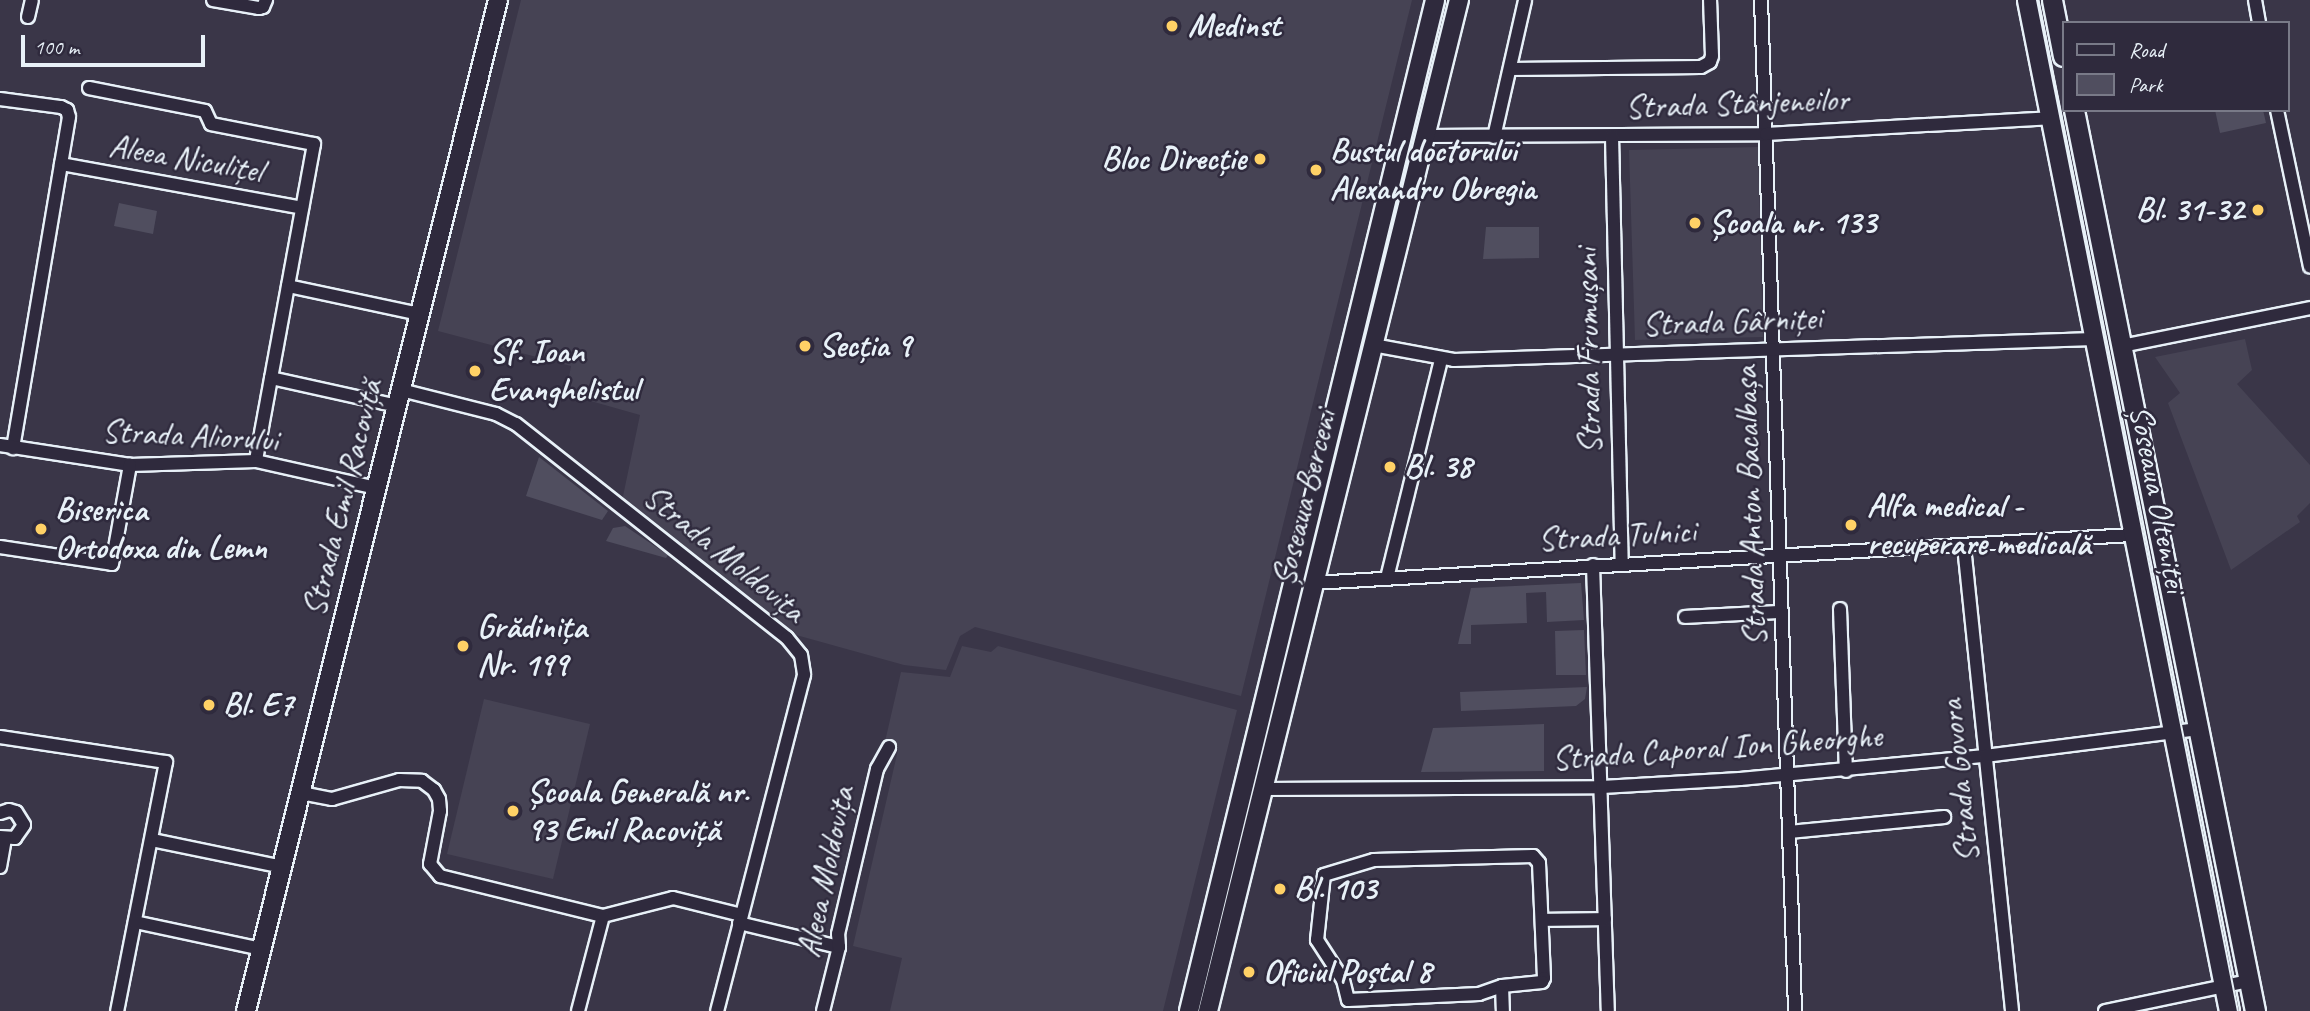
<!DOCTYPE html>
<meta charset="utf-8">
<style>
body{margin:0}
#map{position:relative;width:2310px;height:1011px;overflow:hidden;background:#3a3648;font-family:Caveat,sans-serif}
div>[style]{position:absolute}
.built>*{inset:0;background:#464354}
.green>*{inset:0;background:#504e5f}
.roads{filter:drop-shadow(2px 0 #e8f1f8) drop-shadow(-2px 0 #e8f1f8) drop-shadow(0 2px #e8f1f8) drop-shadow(0 -2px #e8f1f8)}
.street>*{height:12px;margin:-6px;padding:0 6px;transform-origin:6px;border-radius:6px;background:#2f2a3d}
.secondary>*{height:18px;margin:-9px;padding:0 9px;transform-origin:9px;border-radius:9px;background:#2f2a3d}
.primary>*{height:19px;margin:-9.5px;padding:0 9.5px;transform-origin:9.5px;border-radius:9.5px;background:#2f2a3d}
.tram>*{height:2px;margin:-1px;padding:0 1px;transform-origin:1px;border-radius:1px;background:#e8f1f8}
.dots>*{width:19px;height:19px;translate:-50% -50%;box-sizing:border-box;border:4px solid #2f2a3d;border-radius:50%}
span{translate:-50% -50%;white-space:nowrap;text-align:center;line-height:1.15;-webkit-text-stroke:5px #2f2a3d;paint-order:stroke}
.poi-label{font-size:33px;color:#e8f1f8;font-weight:700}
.left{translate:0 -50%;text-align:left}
.right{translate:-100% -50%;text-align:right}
.street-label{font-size:33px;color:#e8f1f8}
.legend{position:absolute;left:2062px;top:21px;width:228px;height:91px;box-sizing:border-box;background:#2f2a3d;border:2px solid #797a88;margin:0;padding:9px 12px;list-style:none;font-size:21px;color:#e8f1f8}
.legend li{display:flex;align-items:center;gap:14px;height:35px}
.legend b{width:35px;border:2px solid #797a88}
.scale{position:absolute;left:21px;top:35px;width:184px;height:32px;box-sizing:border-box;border:4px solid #e8f1f8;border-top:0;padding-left:9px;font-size:21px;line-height:24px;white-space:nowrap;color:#e8f1f8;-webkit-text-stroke:5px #2f2a3d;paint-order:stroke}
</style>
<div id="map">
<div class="built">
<i style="clip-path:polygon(521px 0,1412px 0,1241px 696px,975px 627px,960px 636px,946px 670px,904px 665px,789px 633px,622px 501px,640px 415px,566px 394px,571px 366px,438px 331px)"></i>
<i style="clip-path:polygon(1758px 147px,1763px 337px,1635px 340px,1629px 150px)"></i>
<i style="clip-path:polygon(2245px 339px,2252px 370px,2237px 384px,2310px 465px,2310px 503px,2297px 516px,2300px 522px,2231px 570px,2168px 403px,2180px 393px,2155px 357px)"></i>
<i style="clip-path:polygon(962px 646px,991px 652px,998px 646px,1237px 710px,1163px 1011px,890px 1011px,902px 958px,853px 946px,898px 750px,884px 746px,901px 672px,950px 677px)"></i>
<i style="clip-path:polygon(484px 699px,590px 724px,553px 879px,447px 854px)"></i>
</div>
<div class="green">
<i style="clip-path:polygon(2215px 110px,2263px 110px,2266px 123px,2220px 133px)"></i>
<i style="clip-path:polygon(119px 203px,157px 211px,153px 234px,114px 226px)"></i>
<i style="clip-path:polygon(1486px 227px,1539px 227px,1539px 258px,1483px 259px)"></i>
<i style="clip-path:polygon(539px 457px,608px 511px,602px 520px,526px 496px)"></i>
<i style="clip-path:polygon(625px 526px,668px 555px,666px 558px,606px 541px,613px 528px)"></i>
<i style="clip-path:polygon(1581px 583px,1584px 620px,1547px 622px,1546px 592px,1526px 593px,1527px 623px,1471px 625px,1471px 644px,1458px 644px,1471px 588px)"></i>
<i style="clip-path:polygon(1584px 630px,1586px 675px,1556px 675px,1555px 631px)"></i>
<i style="clip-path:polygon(1587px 687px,1585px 699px,1576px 706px,1461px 711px,1460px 692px)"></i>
<i style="clip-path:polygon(1544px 724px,1544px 771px,1421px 772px,1433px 728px)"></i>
</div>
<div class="roads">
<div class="street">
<i style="left:213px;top:0;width:47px;rotate:9.9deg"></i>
<i style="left:259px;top:8px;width:4px;rotate:-14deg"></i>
<i style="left:263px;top:7px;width:8px;rotate:-67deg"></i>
<i style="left:1761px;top:0;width:1012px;rotate:88.07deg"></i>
<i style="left:2255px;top:0;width:23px;rotate:80deg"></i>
<i style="left:28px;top:17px;width:17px;rotate:-77deg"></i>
<i style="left:1510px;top:69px;width:191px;rotate:-0.6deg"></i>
<i style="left:1701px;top:67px;width:10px;rotate:-29deg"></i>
<i style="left:1710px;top:62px;width:6px;rotate:-72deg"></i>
<i style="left:1712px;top:56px;width:56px;rotate:-92deg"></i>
<i style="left:89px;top:88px;width:118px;rotate:11.2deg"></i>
<i style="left:205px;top:111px;width:14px;rotate:65deg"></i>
<i style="left:211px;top:124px;width:105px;rotate:11deg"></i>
<i style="left:314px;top:144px;width:322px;rotate:100.4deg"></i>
<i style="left:0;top:99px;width:62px;rotate:7.5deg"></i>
<i style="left:61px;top:107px;width:7px;rotate:27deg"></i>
<i style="left:67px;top:110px;width:7px;rotate:74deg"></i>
<i style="left:69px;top:117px;width:336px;rotate:99.6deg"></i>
<i style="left:2277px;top:110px;width:160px;rotate:78.1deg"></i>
<i style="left:1425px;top:136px;width:341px;rotate:-0.3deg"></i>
<i style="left:1766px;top:134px;width:284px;rotate:-3.2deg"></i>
<i style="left:1612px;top:136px;width:428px;rotate:88.7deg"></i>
<i style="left:1494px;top:137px;width:140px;rotate:-77.2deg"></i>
<i style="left:61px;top:164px;width:245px;rotate:10.3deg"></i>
<i style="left:288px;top:286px;width:135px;rotate:12deg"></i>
<i style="left:1373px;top:345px;width:82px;rotate:10.5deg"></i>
<i style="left:1454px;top:360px;width:640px;rotate:-1.88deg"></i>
<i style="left:2122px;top:346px;width:192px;rotate:-11.4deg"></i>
<i style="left:271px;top:378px;width:129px;rotate:12.5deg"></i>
<i style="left:401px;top:390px;width:98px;rotate:14.2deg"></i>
<i style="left:496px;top:414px;width:22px;rotate:27deg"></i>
<i style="left:516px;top:424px;width:345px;rotate:38.3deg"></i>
<i style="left:787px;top:638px;width:22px;rotate:51deg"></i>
<i style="left:801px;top:655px;width:20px;rotate:81deg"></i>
<i style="left:804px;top:675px;width:347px;rotate:104.5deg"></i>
<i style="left:0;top:445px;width:132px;rotate:8.7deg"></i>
<i style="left:130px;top:465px;width:126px;rotate:-1.8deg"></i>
<i style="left:256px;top:461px;width:124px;rotate:12.6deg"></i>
<i style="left:1964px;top:546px;width:467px;rotate:84.1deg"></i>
<i style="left:0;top:547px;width:113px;rotate:8.6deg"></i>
<i style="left:112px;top:564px;width:101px;rotate:-79.7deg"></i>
<i style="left:1593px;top:565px;width:446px;rotate:88.1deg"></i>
<i style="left:1387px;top:578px;width:225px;rotate:-76.1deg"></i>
<i style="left:1314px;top:583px;width:819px;rotate:-3.36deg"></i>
<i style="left:1840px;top:609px;width:162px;rotate:87.9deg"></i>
<i style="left:1685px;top:617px;width:97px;rotate:-3deg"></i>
<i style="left:0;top:737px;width:168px;rotate:8.6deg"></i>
<i style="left:166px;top:762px;width:254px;rotate:101.1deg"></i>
<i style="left:1263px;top:789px;width:339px;rotate:-0.3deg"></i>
<i style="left:1602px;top:787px;width:138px;rotate:-3.3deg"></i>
<i style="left:1740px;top:779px;width:246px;rotate:-5.4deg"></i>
<i style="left:1985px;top:756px;width:217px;rotate:-7.2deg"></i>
<i style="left:301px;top:793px;width:32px;rotate:11deg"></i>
<i style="left:332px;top:799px;width:70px;rotate:-15.8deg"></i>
<i style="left:399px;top:780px;width:23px;rotate:2deg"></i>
<i style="left:422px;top:781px;width:15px;rotate:37deg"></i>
<i style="left:434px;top:790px;width:10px;rotate:61deg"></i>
<i style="left:439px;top:799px;width:12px;rotate:85deg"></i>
<i style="left:440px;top:811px;width:54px;rotate:100.7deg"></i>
<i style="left:430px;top:864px;width:16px;rotate:50deg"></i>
<i style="left:440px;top:876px;width:168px;rotate:13.8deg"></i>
<i style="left:603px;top:916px;width:72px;rotate:-14.4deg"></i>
<i style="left:673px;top:898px;width:70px;rotate:14deg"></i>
<i style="left:0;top:813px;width:9px;rotate:-18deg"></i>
<i style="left:9px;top:810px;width:7px;rotate:16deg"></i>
<i style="left:16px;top:812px;width:15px;rotate:58deg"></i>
<i style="left:24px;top:825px;width:16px;rotate:125deg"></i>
<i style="left:15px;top:838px;width:15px;rotate:-176deg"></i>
<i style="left:1789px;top:832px;width:156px;rotate:-5.5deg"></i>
<i style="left:152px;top:840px;width:133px;rotate:11.7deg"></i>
<i style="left:1533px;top:856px;width:9px;rotate:49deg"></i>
<i style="left:1539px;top:863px;width:115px;rotate:87.5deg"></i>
<i style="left:1544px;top:978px;width:4px;rotate:117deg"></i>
<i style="left:1542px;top:982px;width:40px;rotate:174.3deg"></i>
<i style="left:1502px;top:986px;width:24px;rotate:161deg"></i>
<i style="left:1479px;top:994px;width:131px;rotate:177.4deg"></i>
<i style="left:1348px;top:1000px;width:21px;rotate:-104deg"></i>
<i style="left:1343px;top:980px;width:48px;rotate:-123deg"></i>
<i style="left:1317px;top:940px;width:65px;rotate:-83.9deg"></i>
<i style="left:1324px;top:875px;width:52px;rotate:-16.7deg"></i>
<i style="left:1374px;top:860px;width:159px;rotate:-1.4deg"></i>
<i style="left:0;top:867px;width:28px;rotate:-80deg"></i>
<i style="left:1542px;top:920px;width:63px;rotate:-0.9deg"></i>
<i style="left:135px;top:922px;width:130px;rotate:12deg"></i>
<i style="left:739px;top:923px;width:103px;rotate:13.5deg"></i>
<i style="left:1502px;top:986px;width:25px;rotate:88deg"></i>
<i style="left:578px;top:1011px;width:98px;rotate:-75.3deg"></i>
<i style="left:823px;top:1011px;width:66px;rotate:-76deg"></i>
<i style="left:839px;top:947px;width:13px;rotate:-94deg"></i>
<i style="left:838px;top:934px;width:170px;rotate:-76.7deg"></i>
<i style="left:877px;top:769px;width:25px;rotate:-61deg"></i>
<i style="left:2105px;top:1011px;width:146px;rotate:-11.8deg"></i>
</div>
<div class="secondary">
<i style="left:246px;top:1011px;width:1042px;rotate:-76deg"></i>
<i style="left:1189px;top:1011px;width:1040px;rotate:-76.32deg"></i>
<i style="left:1208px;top:1011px;width:1042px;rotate:-76.06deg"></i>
</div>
<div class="primary">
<i style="left:2027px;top:0;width:1031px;rotate:78.7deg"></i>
<i style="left:2052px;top:0;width:57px;rotate:78.9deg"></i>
<i style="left:2074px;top:110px;width:919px;rotate:78.64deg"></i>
</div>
</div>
<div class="tram">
<i style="left:2037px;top:0;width:1031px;rotate:78.76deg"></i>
</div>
<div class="dots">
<i style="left:1172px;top:26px;background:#ffd166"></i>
<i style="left:1260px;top:159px;background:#ffd166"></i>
<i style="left:1316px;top:170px;background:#ffd166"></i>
<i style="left:2258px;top:210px;background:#ffd166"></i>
<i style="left:1695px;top:223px;background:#ffd166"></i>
<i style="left:805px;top:346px;background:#ffd166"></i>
<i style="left:475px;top:371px;background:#ffd166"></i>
<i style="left:1390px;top:467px;background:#ffd166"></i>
<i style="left:1851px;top:525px;background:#ffd166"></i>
<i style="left:41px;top:529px;background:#ffd166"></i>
<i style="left:463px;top:646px;background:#ffd166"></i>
<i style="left:209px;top:705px;background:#ffd166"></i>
<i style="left:513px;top:811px;background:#ffd166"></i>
<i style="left:1280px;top:889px;background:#ffd166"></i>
<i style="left:1249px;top:972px;background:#ffd166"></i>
</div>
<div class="poi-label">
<span class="left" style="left:1188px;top:26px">Medinst</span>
<span class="left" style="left:1330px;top:170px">Bustul doctorului<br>Alexandru Obregia</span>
<span class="right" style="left:1246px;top:159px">Bloc Direcție</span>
<span class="right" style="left:2244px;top:210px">Bl. 31-32</span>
<span class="left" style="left:1709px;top:223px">Școala nr. 133</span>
<span class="left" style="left:819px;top:346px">Secția 9</span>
<span class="left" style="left:489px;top:371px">Sf. Ioan<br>Evanghelistul</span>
<span class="left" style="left:1404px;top:467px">Bl. 38</span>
<span class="left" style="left:1867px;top:525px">Alfa medical -<br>recuperare medicală</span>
<span class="left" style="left:55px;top:529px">Biserica<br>Ortodoxa din Lemn</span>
<span class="left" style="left:477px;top:646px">Grădinița<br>Nr. 199</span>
<span class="left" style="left:223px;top:705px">Bl. E7</span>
<span class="left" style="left:527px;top:811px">Școala Generală nr.<br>93 Emil Racoviță</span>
<span class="left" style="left:1294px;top:889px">Bl. 103</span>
<span class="left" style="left:1263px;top:972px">Oficiul Poștal 8</span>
</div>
<div class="street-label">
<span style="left:1737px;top:104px;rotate:-2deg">Strada Stânjeneilor</span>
<span style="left:186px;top:159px;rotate:10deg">Aleea Niculițel</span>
<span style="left:1732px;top:322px;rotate:-2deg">Strada Gârniței</span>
<span style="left:1589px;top:351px;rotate:-91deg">Strada Frumușani</span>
<span style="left:190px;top:436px;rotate:3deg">Strada Aliorului</span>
<span style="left:343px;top:498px;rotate:-76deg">Strada Emil Racoviță</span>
<span style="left:1305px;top:498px;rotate:-76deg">Șoseaua Berceni</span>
<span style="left:2158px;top:499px;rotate:79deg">Șoseaua Olteniței</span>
<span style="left:1751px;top:506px;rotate:-92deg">Strada Anton Bacalbașa</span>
<span style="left:1617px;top:536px;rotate:-3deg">Strada Tulnici</span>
<span style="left:724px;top:554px;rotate:39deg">Strada Moldovița</span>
<span style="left:1717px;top:748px;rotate:-4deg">Strada Caporal Ion Gheorghe</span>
<span style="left:1960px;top:781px;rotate:-96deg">Strada Govora</span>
<span style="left:826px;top:872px;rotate:-78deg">Aleea Moldovița</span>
</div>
<ul class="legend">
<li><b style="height:9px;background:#2f2a3d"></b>Road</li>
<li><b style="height:19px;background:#504e5f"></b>Park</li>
</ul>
<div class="scale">100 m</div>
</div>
